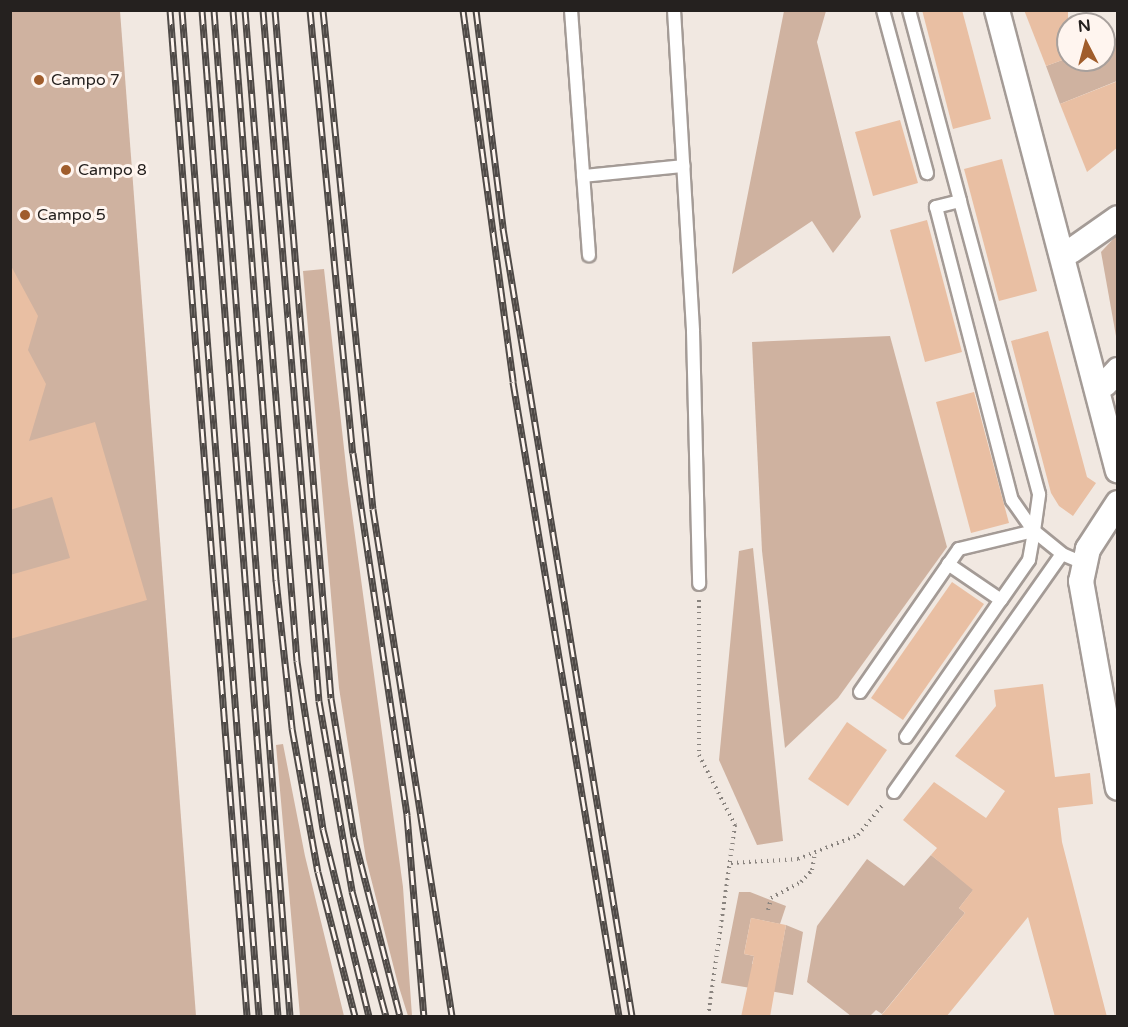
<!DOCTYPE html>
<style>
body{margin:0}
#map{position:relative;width:1128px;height:1027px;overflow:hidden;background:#f1e8e1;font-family:"Varela Round",sans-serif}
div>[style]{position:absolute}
.green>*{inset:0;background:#cfb2a0}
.building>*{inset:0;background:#e9bfa3}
.path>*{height:4px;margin-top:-2px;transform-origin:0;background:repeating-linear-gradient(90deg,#8a847f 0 1.5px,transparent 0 6px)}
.roads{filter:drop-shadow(2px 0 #a49b96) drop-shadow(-2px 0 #a49b96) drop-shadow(0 2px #a49b96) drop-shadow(0 -2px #a49b96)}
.lane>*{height:12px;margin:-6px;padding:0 6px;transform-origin:6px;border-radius:6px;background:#fff}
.street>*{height:24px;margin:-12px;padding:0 12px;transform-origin:12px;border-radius:12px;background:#fff}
.rail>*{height:7px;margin-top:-3.5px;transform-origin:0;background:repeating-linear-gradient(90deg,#fff5ef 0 14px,#4f4a47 0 28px);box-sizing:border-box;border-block:2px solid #4f4a47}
.dots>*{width:16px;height:16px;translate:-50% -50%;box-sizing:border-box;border:3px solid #fff5ef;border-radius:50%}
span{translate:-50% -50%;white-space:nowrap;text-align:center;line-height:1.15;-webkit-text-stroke:6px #fff5ef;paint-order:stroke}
.poi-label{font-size:16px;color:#25211f}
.left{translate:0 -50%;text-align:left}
.frame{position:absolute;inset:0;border:12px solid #25211f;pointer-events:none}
.north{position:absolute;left:1056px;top:12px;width:60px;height:60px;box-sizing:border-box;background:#fff5ef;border:2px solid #a8a09c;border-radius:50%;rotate:354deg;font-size:16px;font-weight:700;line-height:24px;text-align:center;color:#25211f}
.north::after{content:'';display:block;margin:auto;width:21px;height:27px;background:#a05d2c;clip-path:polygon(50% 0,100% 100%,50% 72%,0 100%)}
</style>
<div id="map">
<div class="green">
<i style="clip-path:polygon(11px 11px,120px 11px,196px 1016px,11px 1016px)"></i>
<i style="clip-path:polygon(784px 11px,826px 11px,817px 42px,861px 217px,833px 253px,812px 221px,732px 274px)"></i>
<i style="clip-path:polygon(1117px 38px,1117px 81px,1060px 104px,1046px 66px,1068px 58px,1104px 60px,1104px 44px)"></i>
<i style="clip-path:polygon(1117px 235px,1118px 335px,1116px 336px,1101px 252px)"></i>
<i style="clip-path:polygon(324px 269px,348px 484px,403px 887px,412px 1016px,408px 1016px,398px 984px,366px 859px,339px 688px,303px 271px)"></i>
<i style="clip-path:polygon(890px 336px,947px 547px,838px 698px,785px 748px,762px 551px,752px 342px)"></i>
<i style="clip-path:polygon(753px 548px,783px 841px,757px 845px,719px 760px,739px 551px)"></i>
<i style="clip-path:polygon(283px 744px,305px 856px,344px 1016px,300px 1016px,276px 745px)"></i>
<i style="clip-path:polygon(931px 855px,974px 889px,959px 908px,965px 913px,882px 1014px,876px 1010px,870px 1016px,851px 1016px,807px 982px,817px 926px,867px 859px,904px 886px)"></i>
<i style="clip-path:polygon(739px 892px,750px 892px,786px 906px,780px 924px,751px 918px,744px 954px,754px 956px,752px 964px,778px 969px,786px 925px,803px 932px,793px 995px,721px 983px)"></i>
</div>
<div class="building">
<i style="clip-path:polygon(922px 10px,962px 10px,991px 119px,953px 129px)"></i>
<i style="clip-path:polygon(1024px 10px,1068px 10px,1068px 58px,1046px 66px)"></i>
<i style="clip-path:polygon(1118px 81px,1118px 147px,1087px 172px,1060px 104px)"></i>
<i style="clip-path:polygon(900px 120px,918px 183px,873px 196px,855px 132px)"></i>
<i style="clip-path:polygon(1002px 159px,1037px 291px,999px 301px,964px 169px)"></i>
<i style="clip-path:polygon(927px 220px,962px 352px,925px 362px,890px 230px)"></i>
<i style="clip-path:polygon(10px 264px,38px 316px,28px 350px,46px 384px,29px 441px,95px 422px,147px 600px,10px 639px,10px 575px,70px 558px,52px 497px,10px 510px)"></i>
<i style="clip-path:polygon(1048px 331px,1087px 477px,1096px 483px,1073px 516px,1059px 506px,1051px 493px,1011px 341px)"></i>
<i style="clip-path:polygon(974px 392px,1009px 523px,971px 533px,936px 402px)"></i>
<i style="clip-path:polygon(952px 582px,984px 604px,903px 720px,871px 698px)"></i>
<i style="clip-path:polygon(1043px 684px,1055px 777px,1090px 773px,1093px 804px,1058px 808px,1062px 842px,1107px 1017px,1055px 1017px,1028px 917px,946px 1017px,880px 1017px,965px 913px,959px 908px,973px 890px,931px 855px,937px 848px,903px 820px,934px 782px,986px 818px,1005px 791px,955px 756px,996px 706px,994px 690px)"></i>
<i style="clip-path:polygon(847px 722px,887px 750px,848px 806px,808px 779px)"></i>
<i style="clip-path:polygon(751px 918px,786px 925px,770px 1017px,741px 1017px,754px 956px,744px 954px)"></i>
</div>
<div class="path">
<i style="left:699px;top:600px;width:155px;rotate:90deg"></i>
<i style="left:699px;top:755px;width:79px;rotate:62.8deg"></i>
<i style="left:735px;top:825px;width:193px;rotate:98deg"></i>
<i style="left:731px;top:863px;width:67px;rotate:-3.4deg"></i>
<i style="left:798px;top:859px;width:65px;rotate:-21.8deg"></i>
<i style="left:858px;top:835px;width:41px;rotate:-50.9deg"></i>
<i style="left:768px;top:910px;width:12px;rotate:-76deg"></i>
<i style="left:771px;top:898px;width:34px;rotate:-28deg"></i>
<i style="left:801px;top:882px;width:16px;rotate:-47deg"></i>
<i style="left:812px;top:870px;width:17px;rotate:-80deg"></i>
</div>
<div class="roads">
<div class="lane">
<i style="left:571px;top:10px;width:246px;rotate:85.8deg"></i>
<i style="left:674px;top:10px;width:322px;rotate:86.6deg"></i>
<i style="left:693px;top:331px;width:253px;rotate:88.6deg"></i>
<i style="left:883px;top:10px;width:169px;rotate:74.9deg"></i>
<i style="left:909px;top:10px;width:198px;rotate:75deg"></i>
<i style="left:583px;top:176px;width:101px;rotate:-5.7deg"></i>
<i style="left:948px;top:564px;width:64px;rotate:34.2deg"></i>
<i style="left:1001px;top:600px;width:49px;rotate:-55deg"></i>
<i style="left:1029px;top:560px;width:29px;rotate:-80deg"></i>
<i style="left:1034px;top:531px;width:37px;rotate:-82deg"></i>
<i style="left:1039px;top:494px;width:303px;rotate:-105.1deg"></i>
<i style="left:960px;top:201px;width:25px;rotate:166deg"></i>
<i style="left:936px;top:207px;width:303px;rotate:75.5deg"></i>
<i style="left:1012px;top:500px;width:38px;rotate:55deg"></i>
<i style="left:1034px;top:531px;width:36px;rotate:39deg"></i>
<i style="left:1062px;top:554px;width:23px;rotate:23deg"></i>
<i style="left:860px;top:692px;width:174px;rotate:-55.3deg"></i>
<i style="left:959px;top:549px;width:77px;rotate:-13.5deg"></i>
<i style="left:906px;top:737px;width:167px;rotate:-55.3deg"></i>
<i style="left:894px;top:792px;width:291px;rotate:-54.8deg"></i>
</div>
<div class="street">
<i style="left:997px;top:10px;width:476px;rotate:75.3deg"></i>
<i style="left:1071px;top:251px;width:57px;rotate:-35.1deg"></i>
<i style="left:1105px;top:384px;width:19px;rotate:-47deg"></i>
<i style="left:1118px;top:503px;width:55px;rotate:123.1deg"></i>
<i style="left:1088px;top:549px;width:33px;rotate:102deg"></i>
<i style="left:1081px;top:581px;width:210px;rotate:79.9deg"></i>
</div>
</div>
<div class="rail">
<i style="left:170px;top:10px;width:1009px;rotate:85.62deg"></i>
<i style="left:182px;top:10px;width:1009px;rotate:85.62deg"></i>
<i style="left:202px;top:10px;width:1009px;rotate:85.68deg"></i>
<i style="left:214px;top:10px;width:1009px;rotate:85.68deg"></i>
<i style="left:233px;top:10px;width:572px;rotate:85.69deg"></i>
<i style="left:276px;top:580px;width:149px;rotate:83.8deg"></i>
<i style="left:292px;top:728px;width:146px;rotate:79.8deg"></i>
<i style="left:318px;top:872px;width:149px;rotate:75.6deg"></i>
<i style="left:245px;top:10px;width:653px;rotate:85.43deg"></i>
<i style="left:297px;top:661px;width:170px;rotate:81.2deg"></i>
<i style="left:323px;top:829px;width:193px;rotate:76.2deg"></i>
<i style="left:263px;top:10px;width:693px;rotate:85.37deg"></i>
<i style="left:319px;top:701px;width:193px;rotate:80.1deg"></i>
<i style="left:352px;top:891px;width:130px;rotate:74.8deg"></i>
<i style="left:275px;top:10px;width:690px;rotate:85.35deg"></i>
<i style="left:331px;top:698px;width:141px;rotate:80.6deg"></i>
<i style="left:354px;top:837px;width:185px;rotate:75.6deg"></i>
<i style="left:310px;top:10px;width:445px;rotate:84.5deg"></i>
<i style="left:353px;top:453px;width:366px;rotate:81.5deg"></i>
<i style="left:407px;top:815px;width:202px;rotate:85.2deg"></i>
<i style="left:323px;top:10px;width:501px;rotate:84.28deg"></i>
<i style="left:373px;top:509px;width:513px;rotate:81.14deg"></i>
<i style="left:463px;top:10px;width:375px;rotate:82.3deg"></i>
<i style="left:513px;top:382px;width:643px;rotate:80.51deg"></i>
<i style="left:476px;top:10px;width:220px;rotate:82.9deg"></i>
<i style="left:503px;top:228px;width:798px;rotate:80.7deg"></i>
</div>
<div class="dots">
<i style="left:39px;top:80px;background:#a05d2c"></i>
<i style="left:66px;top:170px;background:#a05d2c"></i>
<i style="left:25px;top:215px;background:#a05d2c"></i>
</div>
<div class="poi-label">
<span class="left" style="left:51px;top:80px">Campo 7</span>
<span class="left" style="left:78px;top:170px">Campo 8</span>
<span class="left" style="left:37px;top:215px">Campo 5</span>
</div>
<div class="frame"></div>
<div class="north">N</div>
</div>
